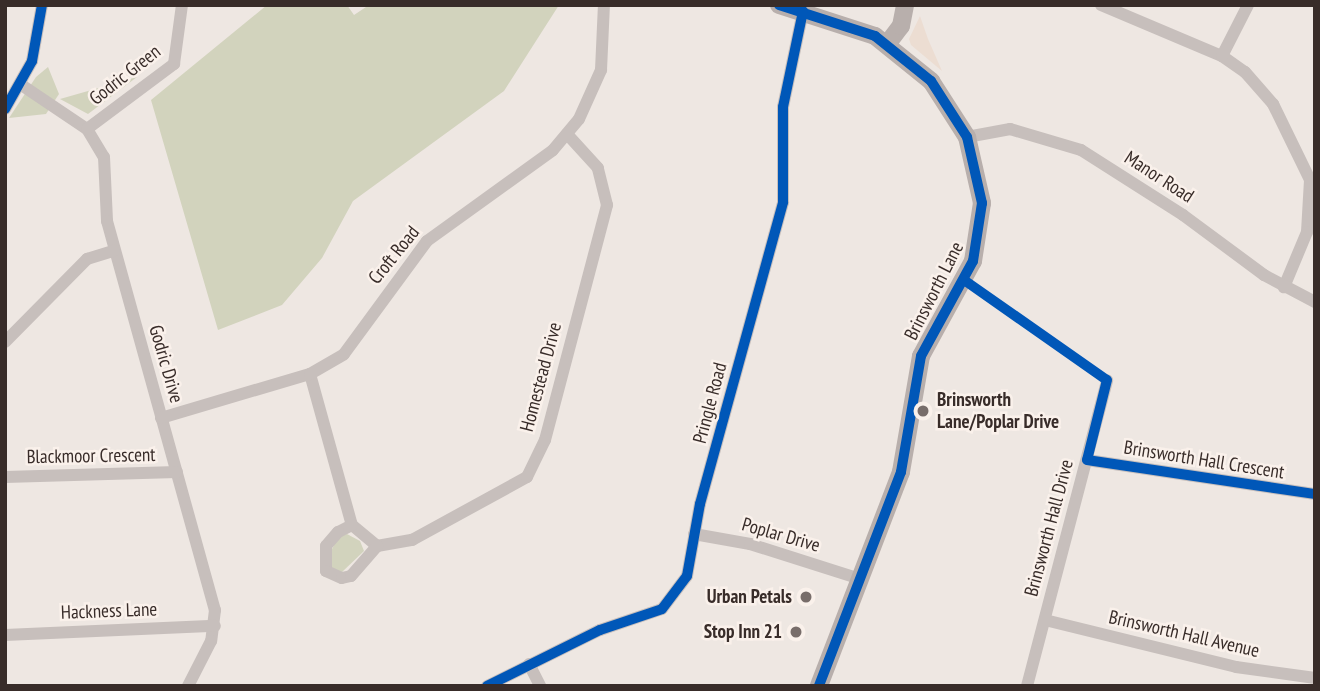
<!DOCTYPE html>
<style>
body{margin:0}
#map{position:relative;width:1320px;height:691px;overflow:hidden;background:#eee7e2;font-family:"PT Sans Narrow",sans-serif}
div>[style]{position:absolute}
.green>*{inset:0;background:#d2d3bd}
.plaza>*{inset:0;background:#ecddd2}
.street>*{height:12px;margin:-6px;padding:0 6px;transform-origin:6px;border-radius:6px;background:#c7bfbc}
.secondary>*{height:18px;margin:-9px;padding:0 9px;transform-origin:9px;border-radius:9px;background:#b8afac}
.cycleway>*{height:10px;margin:-5px;padding:0 5px;transform-origin:5px;border-radius:5px;background:#0057b8}
.dots>*{width:19px;height:19px;translate:-50% -50%;box-sizing:border-box;border:4px solid #faf1eb;border-radius:50%}
span{translate:-50% -50%;white-space:nowrap;text-align:center;line-height:1.15;-webkit-text-stroke:5px #faf1eb;paint-order:stroke}
.street-label{font-size:19px;color:#382c29}
.poi-label{font-size:19px;color:#382c29;font-weight:700}
.left{translate:0 -50%;text-align:left}
.right{translate:-100% -50%;text-align:right}
.frame{position:absolute;inset:0;border:7px solid #382c29;pointer-events:none}
</style>
<div id="map">
<div class="green">
<i style="clip-path:polygon(267px 5px,347px 5px,354px 15px,369px 5px,559px 5px,504px 91px,353px 201px,322px 258px,282px 305px,218px 330px,151px 100px)"></i>
<i style="clip-path:polygon(48px 67px,59px 94px,46px 114px,9px 118px,36px 77px)"></i>
<i style="clip-path:polygon(137px 77px,88px 114px,60px 99px)"></i>
<i style="clip-path:polygon(347px 534px,360px 541px,364px 551px,341px 573px,331px 568px,328px 557px,338px 537px)"></i>
</div>
<div class="plaza">
<i style="clip-path:polygon(920px 16px,928px 39px,942px 71px,911px 45px,909px 39px)"></i>
</div>
<div class="street">
<i style="left:1101px;top:5px;width:131px;rotate:22.9deg"></i>
<i style="left:1222px;top:56px;width:28px;rotate:35deg"></i>
<i style="left:1245px;top:72px;width:43px;rotate:48.8deg"></i>
<i style="left:1273px;top:104px;width:85px;rotate:64deg"></i>
<i style="left:1310px;top:180px;width:52px;rotate:93.3deg"></i>
<i style="left:1307px;top:232px;width:60px;rotate:112.7deg"></i>
<i style="left:1222px;top:56px;width:57px;rotate:-63deg"></i>
<i style="left:20px;top:84px;width:81px;rotate:33.9deg"></i>
<i style="left:87px;top:129px;width:33px;rotate:59deg"></i>
<i style="left:104px;top:157px;width:64px;rotate:87.3deg"></i>
<i style="left:107px;top:221px;width:404px;rotate:74.5deg"></i>
<i style="left:215px;top:610px;width:31px;rotate:97deg"></i>
<i style="left:211px;top:641px;width:51px;rotate:117.1deg"></i>
<i style="left:5px;top:109px;width:55px;rotate:-60.6deg"></i>
<i style="left:32px;top:61px;width:57px;rotate:-79.9deg"></i>
<i style="left:87px;top:129px;width:109px;rotate:-36.8deg"></i>
<i style="left:174px;top:64px;width:60px;rotate:-82.3deg"></i>
<i style="left:967px;top:137px;width:44px;rotate:-10.5deg"></i>
<i style="left:1010px;top:129px;width:74px;rotate:16.5deg"></i>
<i style="left:1081px;top:150px;width:121px;rotate:32.5deg"></i>
<i style="left:1183px;top:215px;width:101px;rotate:36.5deg"></i>
<i style="left:1264px;top:275px;width:58px;rotate:27.9deg"></i>
<i style="left:5px;top:342px;width:117px;rotate:-45.3deg"></i>
<i style="left:87px;top:259px;width:28px;rotate:-17deg"></i>
<i style="left:310px;top:374px;width:157px;rotate:74.5deg"></i>
<i style="left:352px;top:525px;width:33px;rotate:40deg"></i>
<i style="left:377px;top:546px;width:36px;rotate:-10deg"></i>
<i style="left:412px;top:540px;width:131px;rotate:-28.7deg"></i>
<i style="left:527px;top:477px;width:41px;rotate:-64.1deg"></i>
<i style="left:545px;top:440px;width:243px;rotate:-75.2deg"></i>
<i style="left:607px;top:205px;width:38px;rotate:-104deg"></i>
<i style="left:598px;top:168px;width:46px;rotate:-132.4deg"></i>
<i style="left:161px;top:418px;width:155px;rotate:-16.5deg"></i>
<i style="left:310px;top:374px;width:39px;rotate:-30deg"></i>
<i style="left:344px;top:354px;width:140px;rotate:-53.7deg"></i>
<i style="left:427px;top:241px;width:155px;rotate:-35.8deg"></i>
<i style="left:553px;top:150px;width:40px;rotate:-50deg"></i>
<i style="left:579px;top:119px;width:54px;rotate:-65.8deg"></i>
<i style="left:601px;top:70px;width:65px;rotate:-87.4deg"></i>
<i style="left:1087px;top:460px;width:231px;rotate:8.5deg"></i>
<i style="left:5px;top:477px;width:172px;rotate:-1.7deg"></i>
<i style="left:352px;top:525px;width:16px;rotate:153deg"></i>
<i style="left:338px;top:532px;width:18px;rotate:131deg"></i>
<i style="left:326px;top:546px;width:25px;rotate:90deg"></i>
<i style="left:326px;top:571px;width:17px;rotate:24deg"></i>
<i style="left:342px;top:578px;width:9px;rotate:-13deg"></i>
<i style="left:351px;top:576px;width:40px;rotate:-49deg"></i>
<i style="left:694px;top:534px;width:57px;rotate:10.1deg"></i>
<i style="left:750px;top:544px;width:112px;rotate:17.6deg"></i>
<i style="left:1045px;top:620px;width:197px;rotate:13.8deg"></i>
<i style="left:1236px;top:667px;width:80px;rotate:7.9deg"></i>
<i style="left:5px;top:635px;width:210px;rotate:-2.5deg"></i>
<i style="left:529px;top:664px;width:25px;rotate:63deg"></i>
<i style="left:487px;top:686px;width:126px;rotate:-26.4deg"></i>
<i style="left:600px;top:630px;width:65px;rotate:-18.7deg"></i>
<i style="left:662px;top:609px;width:41px;rotate:-52.9deg"></i>
<i style="left:687px;top:576px;width:73px;rotate:-79.8deg"></i>
<i style="left:700px;top:504px;width:313px;rotate:-74.6deg"></i>
<i style="left:783px;top:202px;width:95px;rotate:-90deg"></i>
<i style="left:783px;top:107px;width:98px;rotate:-78.2deg"></i>
<i style="left:1027px;top:686px;width:316px;rotate:-75.3deg"></i>
</div>
<div class="secondary">
<i style="left:779px;top:5px;width:101px;rotate:17.9deg"></i>
<i style="left:875px;top:36px;width:72px;rotate:38.8deg"></i>
<i style="left:931px;top:81px;width:67px;rotate:57.3deg"></i>
<i style="left:967px;top:137px;width:68px;rotate:77.2deg"></i>
<i style="left:982px;top:203px;width:59px;rotate:98.8deg"></i>
<i style="left:973px;top:261px;width:108px;rotate:118.7deg"></i>
<i style="left:921px;top:356px;width:118px;rotate:99.8deg"></i>
<i style="left:901px;top:472px;width:229px;rotate:111deg"></i>
<i style="left:888px;top:43px;width:21px;rotate:-53deg"></i>
<i style="left:901px;top:26px;width:21px;rotate:-79deg"></i>
</div>
<div class="cycleway">
<i style="left:779px;top:5px;width:101px;rotate:17.9deg"></i>
<i style="left:875px;top:36px;width:72px;rotate:38.8deg"></i>
<i style="left:931px;top:81px;width:67px;rotate:57.3deg"></i>
<i style="left:967px;top:137px;width:68px;rotate:77.2deg"></i>
<i style="left:982px;top:203px;width:59px;rotate:98.8deg"></i>
<i style="left:973px;top:261px;width:108px;rotate:118.7deg"></i>
<i style="left:921px;top:356px;width:118px;rotate:99.8deg"></i>
<i style="left:901px;top:472px;width:229px;rotate:111deg"></i>
<i style="left:5px;top:109px;width:55px;rotate:-60.6deg"></i>
<i style="left:32px;top:61px;width:57px;rotate:-79.9deg"></i>
<i style="left:964px;top:280px;width:174px;rotate:35deg"></i>
<i style="left:1107px;top:380px;width:82px;rotate:104deg"></i>
<i style="left:1087px;top:460px;width:231px;rotate:8.5deg"></i>
<i style="left:487px;top:686px;width:126px;rotate:-26.4deg"></i>
<i style="left:600px;top:630px;width:65px;rotate:-18.7deg"></i>
<i style="left:662px;top:609px;width:41px;rotate:-52.9deg"></i>
<i style="left:687px;top:576px;width:73px;rotate:-79.8deg"></i>
<i style="left:700px;top:504px;width:313px;rotate:-74.6deg"></i>
<i style="left:783px;top:202px;width:95px;rotate:-90deg"></i>
<i style="left:783px;top:107px;width:98px;rotate:-78.2deg"></i>
</div>
<div class="dots">
<i style="left:923px;top:411px;background:#786d6a"></i>
<i style="left:806px;top:597px;background:#786d6a"></i>
<i style="left:796px;top:632px;background:#786d6a"></i>
</div>
<div class="street-label">
<span style="left:125px;top:75px;rotate:-38deg">Godric Green</span>
<span style="left:1159px;top:177px;rotate:33deg">Manor Road</span>
<span style="left:394px;top:255px;rotate:-51deg">Croft Road</span>
<span style="left:934px;top:291px;rotate:-63deg">Brinsworth Lane</span>
<span style="left:166px;top:364px;rotate:74deg">Godric Drive</span>
<span style="left:541px;top:377px;rotate:-75deg">Homestead Drive</span>
<span style="left:710px;top:403px;rotate:-75deg">Pringle Road</span>
<span style="left:91px;top:456px;rotate:-1deg">Blackmoor Crescent</span>
<span style="left:1204px;top:460px;rotate:9deg">Brinsworth Hall Crescent</span>
<span style="left:1049px;top:528px;rotate:-75deg">Brinsworth Hall Drive</span>
<span style="left:781px;top:535px;rotate:16deg">Poplar Drive</span>
<span style="left:109px;top:611px;rotate:-2deg">Hackness Lane</span>
<span style="left:1184px;top:634px;rotate:13deg">Brinsworth Hall Avenue</span>
</div>
<div class="poi-label">
<span class="left" style="left:937px;top:411px">Brinsworth<br>Lane/Poplar Drive</span>
<span class="right" style="left:792px;top:597px">Urban Petals</span>
<span class="right" style="left:782px;top:632px">Stop Inn 21</span>
</div>
<div class="frame"></div>
</div>
